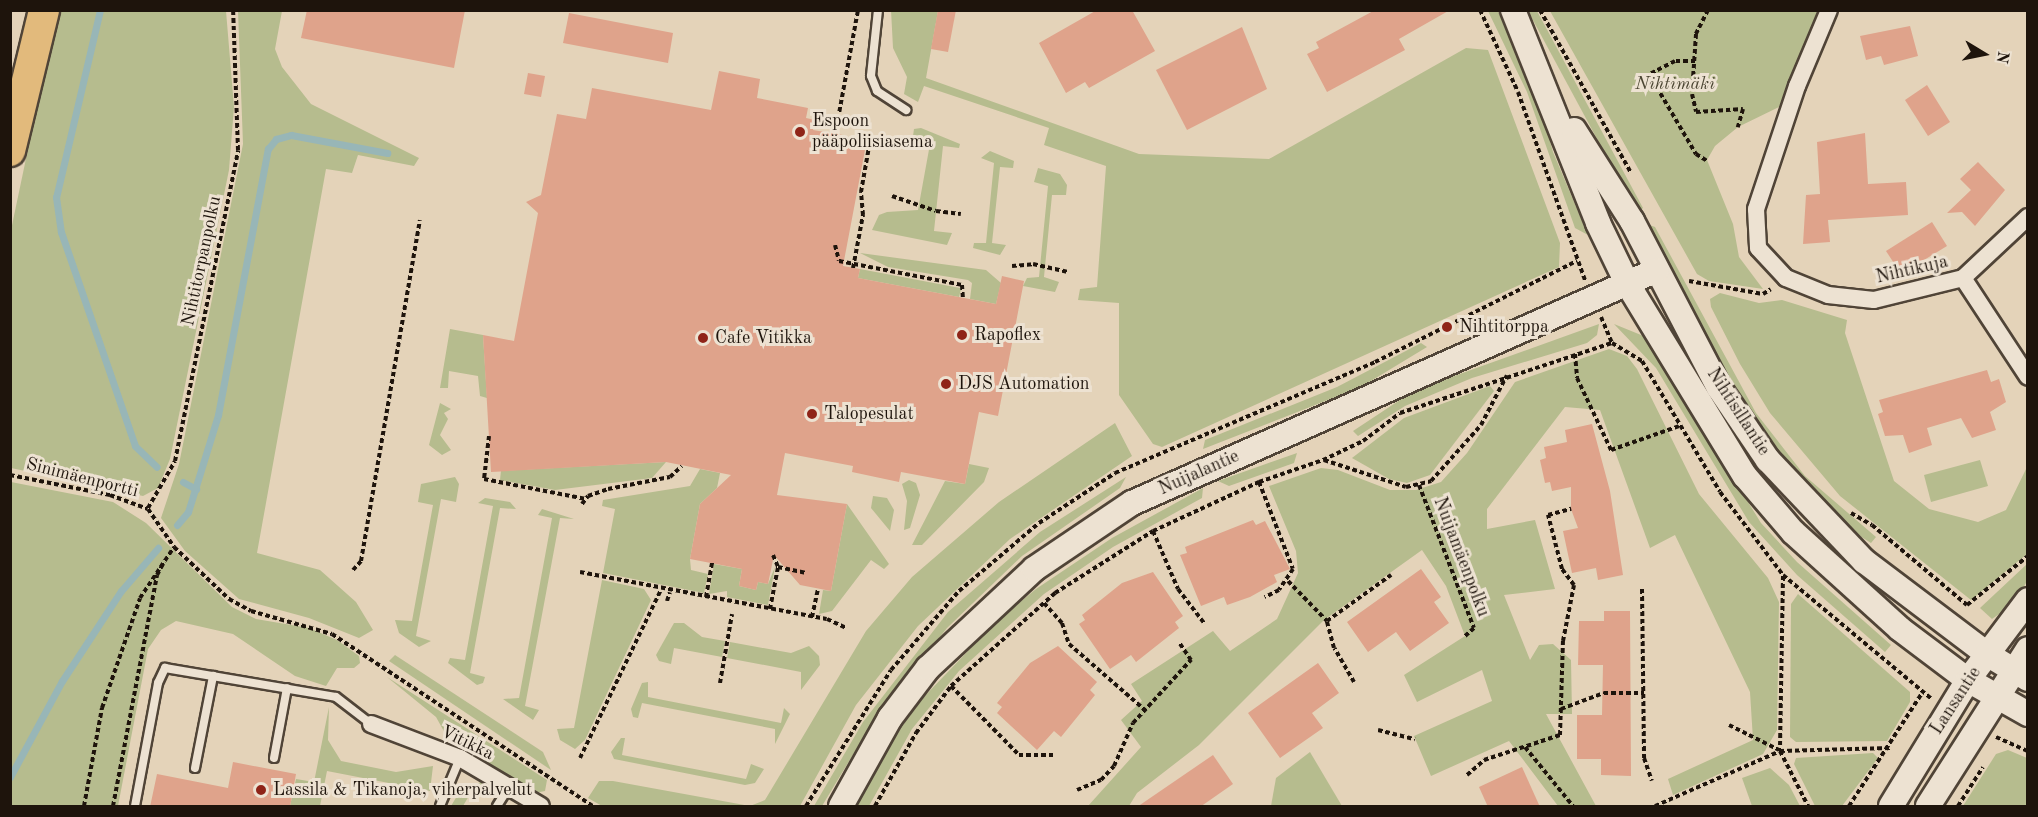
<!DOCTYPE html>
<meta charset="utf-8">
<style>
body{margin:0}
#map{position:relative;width:2038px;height:817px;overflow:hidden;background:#e4d3b9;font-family:"Old Standard TT",serif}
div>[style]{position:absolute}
.green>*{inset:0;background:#b6bc8e}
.stream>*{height:7px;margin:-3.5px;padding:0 3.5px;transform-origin:3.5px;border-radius:3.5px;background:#98b6b7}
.building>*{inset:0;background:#dfa38b}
.path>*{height:4px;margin-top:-2px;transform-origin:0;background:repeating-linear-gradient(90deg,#1e140c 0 4.5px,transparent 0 7.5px)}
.roads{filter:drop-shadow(2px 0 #504437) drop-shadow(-2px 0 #504437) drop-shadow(0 2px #504437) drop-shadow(0 -2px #504437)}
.lane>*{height:8px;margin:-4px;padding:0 4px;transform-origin:4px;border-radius:4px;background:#ede2d2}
.street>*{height:16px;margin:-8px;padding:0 8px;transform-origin:8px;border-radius:8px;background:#ede2d2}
.secondary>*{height:24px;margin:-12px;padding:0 12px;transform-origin:12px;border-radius:12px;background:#ede2d2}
.highway>*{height:30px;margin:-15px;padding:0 15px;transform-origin:15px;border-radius:15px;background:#e2ba7c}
.path-bridge>*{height:4px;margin-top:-2px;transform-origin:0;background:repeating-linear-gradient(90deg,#1e140c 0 4.5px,transparent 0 7.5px)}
.dots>*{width:16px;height:16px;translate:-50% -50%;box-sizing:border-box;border:3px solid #ede2d2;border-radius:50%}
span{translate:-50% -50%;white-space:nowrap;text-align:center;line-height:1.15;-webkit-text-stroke:6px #ede2d2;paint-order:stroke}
.park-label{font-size:18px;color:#4c4633;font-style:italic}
.poi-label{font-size:18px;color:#1e140c}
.left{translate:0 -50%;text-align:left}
.street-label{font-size:18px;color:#1e140c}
.frame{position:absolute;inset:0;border:12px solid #1e140c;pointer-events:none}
.north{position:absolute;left:1954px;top:24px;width:60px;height:60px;-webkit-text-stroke:4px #ede2d2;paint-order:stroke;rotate:100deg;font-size:16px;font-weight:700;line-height:24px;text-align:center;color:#1e140c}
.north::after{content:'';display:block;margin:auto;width:21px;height:27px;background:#1e140c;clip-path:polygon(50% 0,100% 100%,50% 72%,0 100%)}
</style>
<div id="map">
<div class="green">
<i style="clip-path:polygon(891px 10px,938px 11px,926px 78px,1139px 154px,1269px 159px,1466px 48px,1488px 50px,1560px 243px,1559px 267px,1162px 447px,1153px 444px,1119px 395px,1119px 303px,1078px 300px,1080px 289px,1097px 287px,1106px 166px,1044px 145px,1049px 128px,924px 86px,918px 102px,904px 94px,907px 77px,893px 48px)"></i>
<i style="clip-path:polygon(57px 11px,226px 11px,234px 107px,229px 170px,170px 459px,158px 488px,143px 496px,11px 468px,11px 230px)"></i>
<i style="clip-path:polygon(238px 11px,282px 11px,275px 49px,282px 67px,311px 104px,419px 158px,414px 166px,358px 155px,352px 173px,326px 169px,257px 553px,320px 570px,356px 602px,373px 630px,359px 638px,309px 618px,239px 599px,185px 551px,161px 518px,179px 464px,243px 144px)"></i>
<i style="clip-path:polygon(1488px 11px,1498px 11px,1535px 87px,1553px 152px,1588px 235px,1575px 228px,1527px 92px)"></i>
<i style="clip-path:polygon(1528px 11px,1537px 11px,1643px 208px,1637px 213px)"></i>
<i style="clip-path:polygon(1550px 11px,1822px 11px,1779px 107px,1738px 127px,1715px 146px,1707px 160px,1733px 224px,1739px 257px,1763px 289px,1709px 281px,1697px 274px)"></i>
<i style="clip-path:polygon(921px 128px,960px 144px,959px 148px,943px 146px,934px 231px,952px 233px,947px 245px,872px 230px,879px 215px,887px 212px,918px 210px,930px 144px,913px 136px,914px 129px)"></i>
<i style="clip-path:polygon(990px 151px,1014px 161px,1013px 168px,1000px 167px,992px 243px,1006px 245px,1000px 255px,973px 248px,974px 243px,986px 243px,994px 163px,981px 158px)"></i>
<i style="clip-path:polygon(1038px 168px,1060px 174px,1067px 185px,1066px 195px,1052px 195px,1044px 277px,1059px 282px,1055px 292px,1023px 286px,1027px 278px,1039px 277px,1048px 186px,1034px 182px)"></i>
<i style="clip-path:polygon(1647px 224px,1655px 227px,1756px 413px,1805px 476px,1876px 537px,1871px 543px,1844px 526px,1763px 437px,1721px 375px)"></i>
<i style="clip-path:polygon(860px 253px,986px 270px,1001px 283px,996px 304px,970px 299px,972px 283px,968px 280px,888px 267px)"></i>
<i style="clip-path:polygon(860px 269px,960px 288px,961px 289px,959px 297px,858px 278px)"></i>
<i style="clip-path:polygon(1720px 293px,1759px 303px,1782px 300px,1847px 320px,1845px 333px,1894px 481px,1929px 509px,1978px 522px,2006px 510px,2027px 467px,2027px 554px,1971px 600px,1840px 496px,1770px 413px,1740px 364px,1711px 307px,1710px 299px)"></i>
<i style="clip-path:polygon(1599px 324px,1597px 335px,1587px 343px,1472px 378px,1405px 406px,1358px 436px,1353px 431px,1415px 390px)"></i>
<i style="clip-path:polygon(1614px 324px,1646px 337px,1761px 523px,1797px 562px,1891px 645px,1885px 652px,1797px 575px,1749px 522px,1656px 368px)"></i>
<i style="clip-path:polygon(450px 329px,483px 335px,487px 398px,480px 396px,478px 376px,449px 371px,448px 388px,440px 388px)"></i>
<i style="clip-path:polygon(1421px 343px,1427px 347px,1361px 387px,1203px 449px,1205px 440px,1337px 387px)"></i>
<i style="clip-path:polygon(1609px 349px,1627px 356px,1637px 369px,1699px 494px,1768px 578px,1779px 602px,1777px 730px,1763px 754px,1673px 795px,1668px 779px,1753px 740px,1750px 692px,1675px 535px,1650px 548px,1600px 410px,1565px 407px,1487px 509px,1487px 529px,1535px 520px,1555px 589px,1504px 595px,1530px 660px,1539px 645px,1553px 644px,1571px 660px,1572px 714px,1546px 714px,1596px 806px,1558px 806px,1509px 741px,1431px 776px,1414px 736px,1492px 701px,1482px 670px,1417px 702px,1404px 675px,1465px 636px,1446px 586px,1422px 550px,1324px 620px,1199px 745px,1137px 793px,1129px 806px,1088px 806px,1141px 747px,1121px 720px,1142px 701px,1131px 684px,1213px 631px,1230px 651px,1277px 619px,1298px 573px,1296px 551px,1269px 486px,1321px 468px,1338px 470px,1390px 490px,1416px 490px,1441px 482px,1467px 453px,1515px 382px)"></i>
<i style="clip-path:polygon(1490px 386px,1494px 391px,1430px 475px,1407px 483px,1389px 479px,1352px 458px,1404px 418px)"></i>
<i style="clip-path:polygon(440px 403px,451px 409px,444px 413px,448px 419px,440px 435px,451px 450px,442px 455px,429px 445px)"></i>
<i style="clip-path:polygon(1115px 423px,1132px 456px,1010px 539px,918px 626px,856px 705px,800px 806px,602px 806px,588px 798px,599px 781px,613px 781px,750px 806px,765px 800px,866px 631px,912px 577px,999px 502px)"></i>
<i style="clip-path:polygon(1297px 453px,1294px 463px,1229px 486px,1218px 481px)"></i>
<i style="clip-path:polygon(1980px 460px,1988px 486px,1931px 502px,1924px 475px)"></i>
<i style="clip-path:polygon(666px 462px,652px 478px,555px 490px,500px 480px,501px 471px)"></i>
<i style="clip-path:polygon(969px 464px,989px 468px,984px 482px,922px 545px,912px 545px,945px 481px,965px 484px)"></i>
<i style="clip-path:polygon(700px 469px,720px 473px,717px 488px,700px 504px,690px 559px,691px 570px,708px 574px,704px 593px,603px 573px,615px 509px,602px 506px,603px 500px,690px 486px)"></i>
<i style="clip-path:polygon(455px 477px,459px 484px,456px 502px,441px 499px,416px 636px,431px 641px,419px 647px,399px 633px,395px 620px,412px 621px,433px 505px,418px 502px,421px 484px)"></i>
<i style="clip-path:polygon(1126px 477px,1120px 488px,1022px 556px,947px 628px,869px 728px,822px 806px,814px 806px,863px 722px,948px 612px,1040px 532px)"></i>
<i style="clip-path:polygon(909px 480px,916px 483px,920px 495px,910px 528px,904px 530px,907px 501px,902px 484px)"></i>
<i style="clip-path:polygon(11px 482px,113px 502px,146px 523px,232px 607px,256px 619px,309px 628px,337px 640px,359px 656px,360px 663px,354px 668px,337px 668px,326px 686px,295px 676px,233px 634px,176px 621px,161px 630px,148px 649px,118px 806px,11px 806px)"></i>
<i style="clip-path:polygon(1203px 488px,1202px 498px,1113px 547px,1044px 594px,959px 671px,912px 729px,869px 806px,857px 806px,886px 750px,918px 703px,995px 623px,1036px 589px,1112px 538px)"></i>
<i style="clip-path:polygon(873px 496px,887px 498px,894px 510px,890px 531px,871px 508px)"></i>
<i style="clip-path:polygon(485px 498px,510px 502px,516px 509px,500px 508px,470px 673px,485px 677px,483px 683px,477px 685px,448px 663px,450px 658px,465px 660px,493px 506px,478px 503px)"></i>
<i style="clip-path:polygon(847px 504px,889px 564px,884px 569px,871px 560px,832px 611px,819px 614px,823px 590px,831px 591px)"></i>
<i style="clip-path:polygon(542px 509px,574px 519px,560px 518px,525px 706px,539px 710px,533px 720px,503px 699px,519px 698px,552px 518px,538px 515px)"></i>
<i style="clip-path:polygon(714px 564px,742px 569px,739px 586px,756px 590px,758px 582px,768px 584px,775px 567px,768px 605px,727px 597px,727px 591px,709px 594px)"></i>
<i style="clip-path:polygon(2027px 564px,2027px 581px,2015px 603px,1992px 619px,1980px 608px)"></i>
<i style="clip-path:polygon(602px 580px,644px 589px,651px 600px,585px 740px,575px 749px,560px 740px,557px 729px,574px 728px)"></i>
<i style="clip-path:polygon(1798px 594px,1910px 692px,1910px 702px,1887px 741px,1796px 742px,1790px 737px,1791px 604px)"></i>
<i style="clip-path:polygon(674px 623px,684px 623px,702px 637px,725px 641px,722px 657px,674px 648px,671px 664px,659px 661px,656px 655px)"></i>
<i style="clip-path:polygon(730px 642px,791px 653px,809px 646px,819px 656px,820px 665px,801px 690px,801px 672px,727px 658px)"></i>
<i style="clip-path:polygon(395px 655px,543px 752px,551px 770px,389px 661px)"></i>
<i style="clip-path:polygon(387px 677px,547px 780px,545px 791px,535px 793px,446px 735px,436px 717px)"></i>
<i style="clip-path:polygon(648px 682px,648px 697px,781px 723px,784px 708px,790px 714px,775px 744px,775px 729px,642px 703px,638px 718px,633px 717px,631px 709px,642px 683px)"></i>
<i style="clip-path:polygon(329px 707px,328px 740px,341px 761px,396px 772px,433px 766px,430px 791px,327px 771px,320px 806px,290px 806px,296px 779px,314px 782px)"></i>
<i style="clip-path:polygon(621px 738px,625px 738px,622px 755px,746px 779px,751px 764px,764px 769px,755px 783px,745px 785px,614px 759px,611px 752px)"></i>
<i style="clip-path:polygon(2008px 750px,2027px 758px,2027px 806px,1963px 806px,1996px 754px)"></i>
<i style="clip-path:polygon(1310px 752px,1342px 806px,1271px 806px,1276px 778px)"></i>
<i style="clip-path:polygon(1873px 753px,1878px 758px,1842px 806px,1815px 806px,1794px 764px,1796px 758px)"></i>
<i style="clip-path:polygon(1770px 768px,1789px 785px,1800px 806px,1752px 806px,1742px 778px)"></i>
<i style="clip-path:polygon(481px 782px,489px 788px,488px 793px,473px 789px,463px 806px,451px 806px,460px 791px)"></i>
</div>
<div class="stream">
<i style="left:100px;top:10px;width:192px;rotate:103.2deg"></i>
<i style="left:56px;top:197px;width:35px;rotate:82deg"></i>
<i style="left:61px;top:232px;width:226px;rotate:70.9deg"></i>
<i style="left:135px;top:446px;width:30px;rotate:44deg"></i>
<i style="left:183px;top:482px;width:15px;rotate:28deg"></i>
<i style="left:177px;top:525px;width:17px;rotate:-50deg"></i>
<i style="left:188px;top:512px;width:102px;rotate:-72.8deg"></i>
<i style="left:218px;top:415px;width:271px;rotate:-79.4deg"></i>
<i style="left:268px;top:149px;width:13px;rotate:-51deg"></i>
<i style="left:276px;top:139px;width:16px;rotate:-15deg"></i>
<i style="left:291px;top:135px;width:98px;rotate:10.6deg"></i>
<i style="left:10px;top:777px;width:109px;rotate:-61.6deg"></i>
<i style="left:62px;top:681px;width:108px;rotate:-56.8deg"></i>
<i style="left:121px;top:591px;width:57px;rotate:-49.3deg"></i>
</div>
<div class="building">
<i style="clip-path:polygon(307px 10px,465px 10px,454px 68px,301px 38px)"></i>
<i style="clip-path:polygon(938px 10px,956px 10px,948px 52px,931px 49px)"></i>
<i style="clip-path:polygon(1097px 10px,1132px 10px,1155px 51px,1089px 88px,1085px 82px,1066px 93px,1039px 43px)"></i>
<i style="clip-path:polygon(1375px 10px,1450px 10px,1399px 39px,1405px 50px,1327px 92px,1307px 54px,1319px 48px,1316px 42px)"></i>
<i style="clip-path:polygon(569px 13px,673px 33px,668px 63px,563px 43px)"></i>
<i style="clip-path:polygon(1910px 26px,1918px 56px,1884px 65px,1881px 56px,1866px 60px,1860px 36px)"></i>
<i style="clip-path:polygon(1242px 27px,1267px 89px,1187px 130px,1156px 70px)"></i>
<i style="clip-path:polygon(719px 71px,760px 79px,757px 98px,808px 108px,806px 118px,815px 120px,813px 130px,843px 135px,842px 146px,865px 150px,843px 266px,860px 269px,858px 278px,996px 304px,1002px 276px,1024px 281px,998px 416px,979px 412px,965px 484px,901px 472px,899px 482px,852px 472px,853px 466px,785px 453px,777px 495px,847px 504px,831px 591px,800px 585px,774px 555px,768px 584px,758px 582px,756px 590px,739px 586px,742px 569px,690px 559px,700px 504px,731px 475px,666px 462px,491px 472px,483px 335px,514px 341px,538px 213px,526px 202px,541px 195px,557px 114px,586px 119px,592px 88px,711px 110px)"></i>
<i style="clip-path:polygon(528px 73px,545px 76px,541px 97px,524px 94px)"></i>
<i style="clip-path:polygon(1927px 85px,1950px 122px,1928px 136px,1905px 100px)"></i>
<i style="clip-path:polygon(1865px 133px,1868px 184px,1906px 182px,1908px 215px,1828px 220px,1830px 242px,1803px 244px,1806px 195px,1820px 194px,1817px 142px)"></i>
<i style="clip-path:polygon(1978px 162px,2005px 190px,1975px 226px,1962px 212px,1947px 213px,1971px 190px,1960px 179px)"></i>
<i style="clip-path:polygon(1932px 222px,1947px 246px,1901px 274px,1886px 251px)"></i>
<i style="clip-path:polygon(1987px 370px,1991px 382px,1999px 379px,2006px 402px,1990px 412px,1996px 430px,1972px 438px,1961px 418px,1927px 428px,1932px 445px,1909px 453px,1903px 435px,1885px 436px,1878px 414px,1883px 412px,1879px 400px)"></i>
<i style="clip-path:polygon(1592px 424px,1610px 491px,1623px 575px,1598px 580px,1596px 568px,1572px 573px,1563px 531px,1578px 528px,1571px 509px,1571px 487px,1552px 491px,1550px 482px,1545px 483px,1540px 460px,1546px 458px,1544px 447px,1567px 442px,1565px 430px)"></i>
<i style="clip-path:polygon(1253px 520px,1256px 525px,1265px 521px,1290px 569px,1274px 575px,1277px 582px,1250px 597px,1227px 605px,1224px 597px,1201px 606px,1180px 555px,1187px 553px,1185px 547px)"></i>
<i style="clip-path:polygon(1421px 569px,1441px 597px,1434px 602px,1449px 623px,1410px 651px,1396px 632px,1368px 652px,1347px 622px)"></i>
<i style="clip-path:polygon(1153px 572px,1183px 616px,1175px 622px,1179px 628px,1136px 662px,1131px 655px,1110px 669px,1079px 624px,1085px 620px,1082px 615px,1122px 583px)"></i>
<i style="clip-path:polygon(1604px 611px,1630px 611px,1631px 776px,1601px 775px,1601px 759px,1577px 759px,1577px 715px,1602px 715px,1603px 665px,1578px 665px,1579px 621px,1604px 621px)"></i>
<i style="clip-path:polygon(1058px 646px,1097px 682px,1090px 690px,1095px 695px,1061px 737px,1054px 731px,1037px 750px,997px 713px,1002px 707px,997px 703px,1030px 663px)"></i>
<i style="clip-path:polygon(1318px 663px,1339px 693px,1312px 713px,1323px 728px,1280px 758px,1248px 713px)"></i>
<i style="clip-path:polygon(1213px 755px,1233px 784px,1200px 807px,1137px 807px)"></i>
<i style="clip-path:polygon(233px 762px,296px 774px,290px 807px,150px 807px,157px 774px,228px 788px)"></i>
<i style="clip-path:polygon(1522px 767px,1540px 807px,1488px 807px,1479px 787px)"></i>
</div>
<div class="path">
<i style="left:1480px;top:10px;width:90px;rotate:65.1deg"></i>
<i style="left:1518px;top:92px;width:200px;rotate:70.4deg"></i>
<i style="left:1540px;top:10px;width:187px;rotate:60.8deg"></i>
<i style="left:1708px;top:10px;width:27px;rotate:117deg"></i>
<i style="left:1696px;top:34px;width:60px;rotate:93.8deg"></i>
<i style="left:1692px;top:94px;width:18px;rotate:77deg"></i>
<i style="left:1696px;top:112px;width:47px;rotate:-3.7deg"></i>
<i style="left:1743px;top:109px;width:19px;rotate:106deg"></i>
<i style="left:1695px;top:61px;width:20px;rotate:180deg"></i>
<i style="left:1675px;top:61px;width:29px;rotate:153deg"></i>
<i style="left:1649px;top:74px;width:93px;rotate:59.6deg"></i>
<i style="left:1696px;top:154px;width:13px;rotate:32deg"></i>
<i style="left:838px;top:119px;width:111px;rotate:-79.6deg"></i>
<i style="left:892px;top:196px;width:46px;rotate:18.8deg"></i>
<i style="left:936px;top:211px;width:25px;rotate:7deg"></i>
<i style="left:863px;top:215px;width:23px;rotate:-95deg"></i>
<i style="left:861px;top:192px;width:52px;rotate:-80deg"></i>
<i style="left:835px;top:245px;width:16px;rotate:76deg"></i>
<i style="left:839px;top:261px;width:125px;rotate:11deg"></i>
<i style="left:962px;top:285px;width:13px;rotate:86deg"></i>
<i style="left:1012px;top:266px;width:21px;rotate:-5deg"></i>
<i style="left:1033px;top:264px;width:37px;rotate:13deg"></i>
<i style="left:1689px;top:281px;width:75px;rotate:10deg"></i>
<i style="left:1763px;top:294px;width:9px;rotate:-32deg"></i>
<i style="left:1601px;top:317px;width:28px;rotate:67deg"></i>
<i style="left:1612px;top:343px;width:35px;rotate:31deg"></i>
<i style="left:1642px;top:361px;width:152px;rotate:59.2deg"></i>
<i style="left:1720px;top:492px;width:104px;rotate:52.8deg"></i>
<i style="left:1783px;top:575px;width:194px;rotate:39.8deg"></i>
<i style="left:1575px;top:354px;width:24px;rotate:85deg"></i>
<i style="left:1577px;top:378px;width:80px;rotate:64.7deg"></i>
<i style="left:1611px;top:450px;width:72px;rotate:-19.4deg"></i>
<i style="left:489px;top:436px;width:43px;rotate:96.6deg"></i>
<i style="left:484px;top:479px;width:104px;rotate:11.1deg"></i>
<i style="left:1324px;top:460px;width:86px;rotate:18.2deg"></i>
<i style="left:1406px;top:487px;width:26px;rotate:-13deg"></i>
<i style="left:1431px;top:481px;width:75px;rotate:-48.2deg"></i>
<i style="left:1481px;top:425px;width:56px;rotate:-62.5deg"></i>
<i style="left:10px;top:475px;width:102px;rotate:11.3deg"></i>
<i style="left:110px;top:495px;width:40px;rotate:20.2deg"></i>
<i style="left:1259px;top:482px;width:93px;rotate:68.7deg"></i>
<i style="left:1293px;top:569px;width:25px;rotate:124deg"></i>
<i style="left:1279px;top:590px;width:16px;rotate:153deg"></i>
<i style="left:1419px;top:485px;width:153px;rotate:69deg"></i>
<i style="left:1474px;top:628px;width:12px;rotate:138deg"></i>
<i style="left:582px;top:504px;width:10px;rotate:-53deg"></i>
<i style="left:588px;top:496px;width:21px;rotate:-19deg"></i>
<i style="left:608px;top:489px;width:63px;rotate:-11deg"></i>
<i style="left:670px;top:477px;width:16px;rotate:-43deg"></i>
<i style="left:148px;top:508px;width:54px;rotate:-60.1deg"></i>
<i style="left:175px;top:461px;width:317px;rotate:-78.5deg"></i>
<i style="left:238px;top:150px;width:140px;rotate:-92deg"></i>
<i style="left:148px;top:509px;width:46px;rotate:55.6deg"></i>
<i style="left:174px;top:547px;width:76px;rotate:43.4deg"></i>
<i style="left:229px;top:599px;width:25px;rotate:29deg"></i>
<i style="left:251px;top:611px;width:84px;rotate:15.9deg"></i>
<i style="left:332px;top:634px;width:313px;rotate:33.4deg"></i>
<i style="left:1851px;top:513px;width:24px;rotate:30deg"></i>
<i style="left:1872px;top:525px;width:124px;rotate:40.1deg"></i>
<i style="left:1967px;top:605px;width:78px;rotate:-38.8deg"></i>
<i style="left:1153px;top:531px;width:63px;rotate:66.7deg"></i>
<i style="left:1178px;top:589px;width:43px;rotate:52.6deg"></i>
<i style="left:773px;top:555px;width:13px;rotate:67deg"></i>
<i style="left:353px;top:570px;width:12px;rotate:-48deg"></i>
<i style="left:361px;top:561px;width:346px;rotate:-80.2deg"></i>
<i style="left:580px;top:572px;width:251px;rotate:10.8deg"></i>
<i style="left:827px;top:619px;width:21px;rotate:25deg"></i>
<i style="left:1783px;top:576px;width:175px;rotate:91deg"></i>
<i style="left:1780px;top:751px;width:62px;rotate:63deg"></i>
<i style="left:1288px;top:581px;width:56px;rotate:45.7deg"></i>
<i style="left:1642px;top:589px;width:169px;rotate:89.3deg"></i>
<i style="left:1644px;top:758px;width:24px;rotate:71deg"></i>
<i style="left:706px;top:597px;width:35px;rotate:-80deg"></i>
<i style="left:667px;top:601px;width:9px;rotate:-72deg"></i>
<i style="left:1044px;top:603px;width:27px;rotate:48deg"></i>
<i style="left:1062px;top:623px;width:22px;rotate:72deg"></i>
<i style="left:1069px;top:644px;width:101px;rotate:41deg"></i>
<i style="left:770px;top:609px;width:43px;rotate:-79.2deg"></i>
<i style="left:778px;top:567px;width:29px;rotate:12deg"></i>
<i style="left:812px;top:617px;width:29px;rotate:-78deg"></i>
<i style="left:1354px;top:682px;width:39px;rotate:-120deg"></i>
<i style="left:1334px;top:648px;width:28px;rotate:-105deg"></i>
<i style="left:1327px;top:621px;width:79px;rotate:-35.7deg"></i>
<i style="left:720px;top:683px;width:70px;rotate:-80.1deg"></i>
<i style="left:951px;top:686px;width:97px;rotate:45.4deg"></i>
<i style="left:1019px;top:755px;width:34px"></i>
<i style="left:1561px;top:709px;width:46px;rotate:-20.4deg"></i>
<i style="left:1604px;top:693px;width:40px"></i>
<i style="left:1729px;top:725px;width:56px;rotate:26.6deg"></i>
<i style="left:1378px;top:730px;width:38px;rotate:14deg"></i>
<i style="left:1996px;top:737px;width:35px;rotate:24deg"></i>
<i style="left:1525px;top:747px;width:76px;rotate:50.9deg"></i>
<i style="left:580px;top:758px;width:187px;rotate:-64.3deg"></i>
<i style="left:1467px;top:775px;width:23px;rotate:-41deg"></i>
<i style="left:1484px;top:760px;width:80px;rotate:-18.2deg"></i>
<i style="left:1560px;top:735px;width:94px;rotate:-88.2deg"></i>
<i style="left:1563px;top:641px;width:57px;rotate:-78.9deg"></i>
<i style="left:1574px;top:585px;width:20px;rotate:-127deg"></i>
<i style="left:1562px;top:569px;width:56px;rotate:-104.5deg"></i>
<i style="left:1548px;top:515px;width:24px;rotate:-15deg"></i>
<i style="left:1077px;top:790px;width:26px;rotate:-23deg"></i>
<i style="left:1101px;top:780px;width:19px;rotate:-47deg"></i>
<i style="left:1114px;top:766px;width:47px;rotate:-66.2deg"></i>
<i style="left:1133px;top:723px;width:86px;rotate:-47.4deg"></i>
<i style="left:1191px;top:660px;width:22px;rotate:-124deg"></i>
<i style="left:84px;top:806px;width:100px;rotate:-79.6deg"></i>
<i style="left:102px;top:708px;width:116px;rotate:-70.9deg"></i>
<i style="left:140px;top:598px;width:61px;rotate:-56.3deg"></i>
<i style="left:113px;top:806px;width:235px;rotate:-79.2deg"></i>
<i style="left:157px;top:575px;width:15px;rotate:-62deg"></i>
<i style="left:806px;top:806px;width:160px;rotate:-58deg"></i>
<i style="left:891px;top:670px;width:104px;rotate:-49.3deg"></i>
<i style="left:959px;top:591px;width:105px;rotate:-40.4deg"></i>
<i style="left:1039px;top:523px;width:91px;rotate:-33.3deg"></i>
<i style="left:1115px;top:473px;width:283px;rotate:-23.1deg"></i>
<i style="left:1375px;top:362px;width:226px;rotate:-26.6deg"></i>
<i style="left:875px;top:806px;width:84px;rotate:-60.7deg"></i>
<i style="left:916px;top:733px;width:59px;rotate:-53.3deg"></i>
<i style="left:951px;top:686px;width:140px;rotate:-41.8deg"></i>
<i style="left:1055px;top:593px;width:116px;rotate:-32.3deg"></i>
<i style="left:1153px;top:531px;width:117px;rotate:-24.8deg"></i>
<i style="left:1259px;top:482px;width:68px;rotate:-19deg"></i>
<i style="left:1323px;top:460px;width:44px;rotate:-25.4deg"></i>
<i style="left:1363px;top:441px;width:46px;rotate:-37.1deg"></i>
<i style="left:1400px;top:413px;width:223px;rotate:-18.3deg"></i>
<i style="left:1655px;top:806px;width:137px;rotate:-23.7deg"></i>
<i style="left:1780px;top:751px;width:110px;rotate:-1.6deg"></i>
<i style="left:1849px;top:806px;width:135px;rotate:-57.1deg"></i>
<i style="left:1958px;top:806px;width:46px;rotate:-57.3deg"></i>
</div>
<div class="roads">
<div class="lane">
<i style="left:878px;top:10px;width:66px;rotate:96.1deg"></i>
<i style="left:871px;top:76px;width:16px;rotate:68deg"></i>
<i style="left:877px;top:91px;width:35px;rotate:33deg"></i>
<i style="left:274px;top:758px;width:71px;rotate:-79.5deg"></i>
<i style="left:195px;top:768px;width:94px;rotate:-78.9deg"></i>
<i style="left:135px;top:806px;width:125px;rotate:-79.4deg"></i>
<i style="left:158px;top:683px;width:17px;rotate:-65deg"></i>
<i style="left:165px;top:668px;width:173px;rotate:9.6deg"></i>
<i style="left:336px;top:697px;width:44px;rotate:37.6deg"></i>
<i style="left:440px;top:806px;width:52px;rotate:-67.4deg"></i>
<i style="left:497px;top:806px;width:22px;rotate:-58deg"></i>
</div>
<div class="street">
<i style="left:1829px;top:10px;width:82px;rotate:112.8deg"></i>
<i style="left:1797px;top:86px;width:130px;rotate:108.4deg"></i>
<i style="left:1756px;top:209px;width:39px;rotate:87deg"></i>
<i style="left:1758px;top:248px;width:41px;rotate:47deg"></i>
<i style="left:1786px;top:278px;width:45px;rotate:22deg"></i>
<i style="left:1828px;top:295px;width:46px;rotate:6.2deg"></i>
<i style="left:1874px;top:300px;width:92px;rotate:-13.9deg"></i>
<i style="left:1963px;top:278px;width:118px;rotate:56.7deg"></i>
<i style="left:1963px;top:278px;width:89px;rotate:-43.2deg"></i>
<i style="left:371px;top:724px;width:95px;rotate:20.9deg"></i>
<i style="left:460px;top:758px;width:94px;rotate:30.7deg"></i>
</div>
<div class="secondary">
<i style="left:1513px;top:10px;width:229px;rotate:68.2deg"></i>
<i style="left:1598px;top:223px;width:67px;rotate:64.2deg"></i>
<i style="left:1627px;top:283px;width:226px;rotate:58.6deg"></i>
<i style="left:1745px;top:476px;width:74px;rotate:49.4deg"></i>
<i style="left:1793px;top:532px;width:144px;rotate:42.2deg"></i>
<i style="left:1900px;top:629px;width:85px;rotate:36.9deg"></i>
<i style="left:1968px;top:680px;width:69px;rotate:29.5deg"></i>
<i style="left:1574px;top:130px;width:108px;rotate:57.5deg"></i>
<i style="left:1632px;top:221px;width:188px;rotate:62.5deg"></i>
<i style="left:1719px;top:388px;width:87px;rotate:55.8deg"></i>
<i style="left:1768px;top:460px;width:139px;rotate:46.5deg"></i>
<i style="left:1864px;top:561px;width:154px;rotate:37.1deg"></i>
<i style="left:1987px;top:654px;width:48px;rotate:31.4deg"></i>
<i style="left:841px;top:806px;width:101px;rotate:-60.9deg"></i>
<i style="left:890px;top:718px;width:63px;rotate:-52.8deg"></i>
<i style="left:928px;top:668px;width:145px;rotate:-43deg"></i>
<i style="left:1034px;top:569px;width:118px;rotate:-34deg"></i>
<i style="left:1132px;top:503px;width:574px;rotate:-23.93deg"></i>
<i style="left:1891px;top:806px;width:148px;rotate:-58.6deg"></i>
<i style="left:1968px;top:680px;width:100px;rotate:-53.1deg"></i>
<i style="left:1928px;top:806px;width:186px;rotate:-57.5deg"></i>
</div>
<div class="highway">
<i style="left:10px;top:151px;width:145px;rotate:-76.4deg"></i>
</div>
</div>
<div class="path-bridge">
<i style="left:853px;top:268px;width:54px;rotate:-79.3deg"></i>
</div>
<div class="dots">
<i style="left:800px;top:132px;background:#8f2418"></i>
<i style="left:1447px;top:327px;background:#8f2418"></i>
<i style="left:962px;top:335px;background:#8f2418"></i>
<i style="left:703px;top:338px;background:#8f2418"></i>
<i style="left:946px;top:384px;background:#8f2418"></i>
<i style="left:812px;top:414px;background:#8f2418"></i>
<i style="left:261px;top:790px;background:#8f2418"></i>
</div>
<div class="park-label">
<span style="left:1675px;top:84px">Nihtimäki</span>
</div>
<div class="poi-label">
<span class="left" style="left:812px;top:132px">Espoon<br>pääpoliisiasema</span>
<span class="left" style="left:1459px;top:327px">Nihtitorppa</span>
<span class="left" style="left:974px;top:335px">Rapoflex</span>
<span class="left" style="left:715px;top:338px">Cafe Vitikka</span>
<span class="left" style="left:958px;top:384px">DJS Automation</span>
<span class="left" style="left:824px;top:414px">Talopesulat</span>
<span class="left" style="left:273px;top:790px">Lassila &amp; Tikanoja, viherpalvelut</span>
</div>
<div class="street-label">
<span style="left:202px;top:261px;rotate:-78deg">Nihtitorpanpolku</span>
<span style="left:1912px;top:270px;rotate:-13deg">Nihtikuja</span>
<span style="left:1738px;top:412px;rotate:57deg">Nihtisillantie</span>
<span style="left:1199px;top:473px;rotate:-24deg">Nuijalantie</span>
<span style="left:82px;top:478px;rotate:14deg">Sinimäenportti</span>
<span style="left:1461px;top:557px;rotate:69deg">Nuijamäenpolku</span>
<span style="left:1956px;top:701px;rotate:-57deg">Lansantie</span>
<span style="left:467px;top:743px;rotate:26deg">Vitikka</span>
</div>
<div class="frame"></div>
<div class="north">N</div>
</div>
